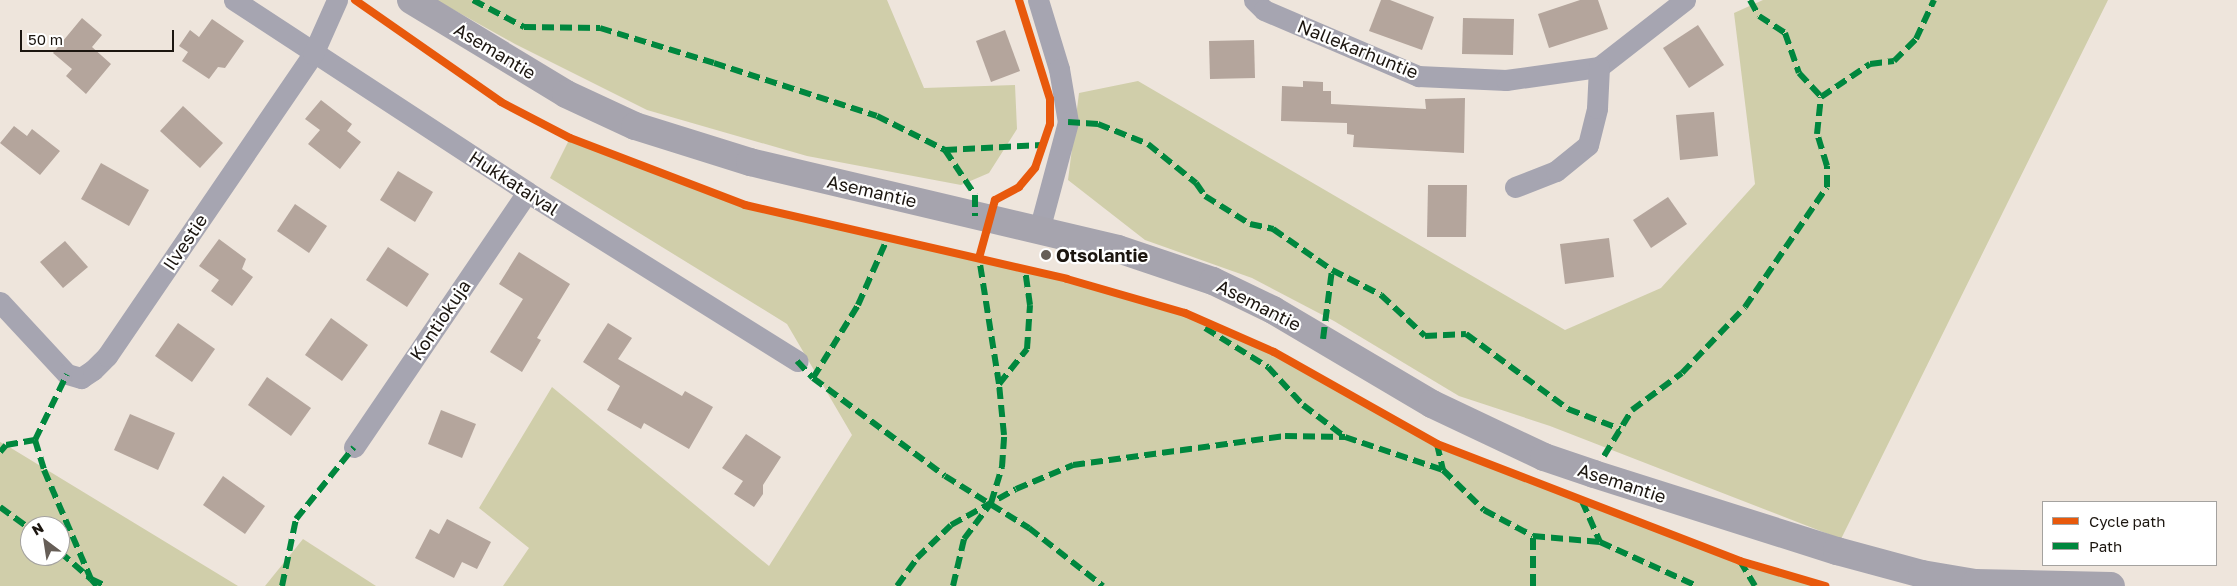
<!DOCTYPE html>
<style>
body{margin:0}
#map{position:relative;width:2237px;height:586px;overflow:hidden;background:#eee5dc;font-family:"Golos Text",sans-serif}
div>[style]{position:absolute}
.green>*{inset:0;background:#d0ceaa}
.building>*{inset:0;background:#b4a59c}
.street>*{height:21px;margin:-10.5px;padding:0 10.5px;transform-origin:10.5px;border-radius:10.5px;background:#a6a5b1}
.secondary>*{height:28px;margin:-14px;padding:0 14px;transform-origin:14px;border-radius:14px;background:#a6a4ae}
.quiet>*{height:6px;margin-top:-3px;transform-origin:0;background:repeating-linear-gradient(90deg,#00873e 0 12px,transparent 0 18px)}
.cycleway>*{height:8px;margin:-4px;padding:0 4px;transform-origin:4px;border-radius:4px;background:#e8590c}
.dots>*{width:14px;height:14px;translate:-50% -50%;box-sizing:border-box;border:2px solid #fff;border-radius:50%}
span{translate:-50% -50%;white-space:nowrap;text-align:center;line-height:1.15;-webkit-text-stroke:4.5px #fff;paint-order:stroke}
.street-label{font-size:18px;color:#1c1610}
.poi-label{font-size:18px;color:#1c1610;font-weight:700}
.left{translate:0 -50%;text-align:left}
.legend{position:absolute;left:2042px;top:501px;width:175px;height:65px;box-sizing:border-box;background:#fff;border:1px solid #a4a29f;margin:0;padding:6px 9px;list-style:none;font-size:15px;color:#1c1610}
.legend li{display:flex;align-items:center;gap:10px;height:25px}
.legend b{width:25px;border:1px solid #a4a29f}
.north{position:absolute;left:20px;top:516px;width:50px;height:50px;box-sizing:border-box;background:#fff;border:1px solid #a4a29f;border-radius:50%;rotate:329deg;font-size:14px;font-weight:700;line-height:20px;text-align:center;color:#1c1610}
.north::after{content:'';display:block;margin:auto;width:18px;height:22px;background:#665e57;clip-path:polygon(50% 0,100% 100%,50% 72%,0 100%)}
.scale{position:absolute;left:20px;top:30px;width:154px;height:22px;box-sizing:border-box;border:2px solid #1c1610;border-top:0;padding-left:6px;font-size:15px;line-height:18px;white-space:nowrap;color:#1c1610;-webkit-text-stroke:4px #fff;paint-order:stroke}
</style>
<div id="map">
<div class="green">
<i style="clip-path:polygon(436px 0,887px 0,924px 88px,1015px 85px,1017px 129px,989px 173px,961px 185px,807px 156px,647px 110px,515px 44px)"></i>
<i style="clip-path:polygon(1763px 0,2108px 0,1841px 539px,1550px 426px,1459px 396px,1334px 321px,1252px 278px,1145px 240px,1068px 180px,1079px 93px,1138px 81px,1565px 330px,1661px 288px,1755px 184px,1734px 13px)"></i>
<i style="clip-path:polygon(570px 138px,745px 205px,1067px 279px,1185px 313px,1274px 352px,1437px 444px,1739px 561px,1825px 586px,503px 586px,529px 548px,479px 508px,552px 387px,769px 566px,852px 435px,787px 324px,550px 178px)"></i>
<i style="clip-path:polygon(evenodd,0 442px,6px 445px,238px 586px,0 586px,0 442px,30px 526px,60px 526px,60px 556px,30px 556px,30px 526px)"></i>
<i style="clip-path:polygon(303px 539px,376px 586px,265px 586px)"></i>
</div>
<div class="building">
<i style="clip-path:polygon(1381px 0,1390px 0,1434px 17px,1422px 50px,1369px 31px)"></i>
<i style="clip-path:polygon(1580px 0,1598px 0,1608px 29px,1549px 48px,1538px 14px)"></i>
<i style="clip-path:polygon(82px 18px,102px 35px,92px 47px,111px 64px,86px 94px,66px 76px,72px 69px,53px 53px)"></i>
<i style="clip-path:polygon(1463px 18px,1514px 19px,1513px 55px,1462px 54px)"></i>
<i style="clip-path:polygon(212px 19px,244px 41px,225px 68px,218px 67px,209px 79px,182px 61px,188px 52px,179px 46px,190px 30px,199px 37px)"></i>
<i style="clip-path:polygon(1698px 25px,1724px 65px,1689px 88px,1663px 48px)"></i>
<i style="clip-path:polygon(1005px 30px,1020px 71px,991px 82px,976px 41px)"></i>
<i style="clip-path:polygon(1254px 40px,1255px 78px,1210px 79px,1209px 41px)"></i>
<i style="clip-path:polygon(1303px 81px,1323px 82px,1323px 91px,1331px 91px,1331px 104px,1426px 109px,1425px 99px,1465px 98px,1464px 153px,1353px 147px,1354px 135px,1347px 134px,1347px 123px,1281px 121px,1282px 86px,1303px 87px)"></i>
<i style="clip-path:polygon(321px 100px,352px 124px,347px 131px,361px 142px,340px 169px,308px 144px,320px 130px,305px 119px)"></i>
<i style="clip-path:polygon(183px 106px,223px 143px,200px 168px,160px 131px)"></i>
<i style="clip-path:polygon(1714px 112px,1718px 156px,1680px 160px,1676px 115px)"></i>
<i style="clip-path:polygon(14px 126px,27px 136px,32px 129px,60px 151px,40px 175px,0 143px)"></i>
<i style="clip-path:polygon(101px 163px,149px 190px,129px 226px,81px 199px)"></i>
<i style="clip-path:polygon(398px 171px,433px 192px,415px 222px,380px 200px)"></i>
<i style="clip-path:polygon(1428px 185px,1467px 185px,1466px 237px,1427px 237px)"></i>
<i style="clip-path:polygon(1668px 197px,1687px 224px,1651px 248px,1633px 220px)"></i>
<i style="clip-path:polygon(295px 204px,327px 226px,309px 253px,277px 231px)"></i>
<i style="clip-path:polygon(1609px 238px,1614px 277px,1565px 284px,1560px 244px)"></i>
<i style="clip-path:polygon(219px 239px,246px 259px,242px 269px,253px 277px,232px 306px,211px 291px,219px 280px,199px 266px)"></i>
<i style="clip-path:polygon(65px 241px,88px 267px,63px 288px,40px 262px)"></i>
<i style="clip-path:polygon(388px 247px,429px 274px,407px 307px,366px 280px)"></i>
<i style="clip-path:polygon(519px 252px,570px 284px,537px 338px,541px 340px,522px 372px,490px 352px,523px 299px,499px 284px)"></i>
<i style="clip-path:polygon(331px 318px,368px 345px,342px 381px,305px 355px)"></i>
<i style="clip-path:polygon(178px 323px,215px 349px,192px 382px,155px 356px)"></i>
<i style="clip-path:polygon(608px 323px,632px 338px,618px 359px,682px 396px,685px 391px,713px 407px,689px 449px,644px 423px,641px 429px,607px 410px,620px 386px,583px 362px)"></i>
<i style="clip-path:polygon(267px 377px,311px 408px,291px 436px,248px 405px)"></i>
<i style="clip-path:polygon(441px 410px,476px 424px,462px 458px,428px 444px)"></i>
<i style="clip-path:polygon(130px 414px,175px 433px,158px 470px,114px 450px)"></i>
<i style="clip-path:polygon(746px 434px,781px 457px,763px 485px,763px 494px,754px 507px,734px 494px,743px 481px,722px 468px)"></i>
<i style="clip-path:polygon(223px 476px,265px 506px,245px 534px,203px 505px)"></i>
<i style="clip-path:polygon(447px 519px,491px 542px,477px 569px,462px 562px,454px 578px,415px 558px,430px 529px,439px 534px)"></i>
</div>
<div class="street">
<i style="left:234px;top:0;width:350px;rotate:33.2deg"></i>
<i style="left:527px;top:192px;width:319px;rotate:32deg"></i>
<i style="left:1038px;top:0;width:72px;rotate:73.1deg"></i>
<i style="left:1059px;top:69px;width:54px;rotate:80.4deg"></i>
<i style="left:1068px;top:122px;width:112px;rotate:105deg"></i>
<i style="left:1254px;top:0;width:14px;rotate:45deg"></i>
<i style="left:1264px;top:10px;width:168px;rotate:23.2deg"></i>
<i style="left:1418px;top:76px;width:88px;rotate:2.6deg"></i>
<i style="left:1506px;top:80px;width:94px;rotate:-8deg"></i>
<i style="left:1599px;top:67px;width:109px;rotate:-37.9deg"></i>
<i style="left:1515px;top:187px;width:44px;rotate:-21.3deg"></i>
<i style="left:1556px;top:171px;width:41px;rotate:-39.1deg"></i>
<i style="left:1588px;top:145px;width:38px;rotate:-76deg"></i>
<i style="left:1597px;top:108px;width:41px;rotate:-87.2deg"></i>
<i style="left:0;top:302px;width:98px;rotate:47.1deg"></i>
<i style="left:67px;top:374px;width:15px;rotate:16deg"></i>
<i style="left:81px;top:378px;width:14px;rotate:-34deg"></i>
<i style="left:93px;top:370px;width:20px;rotate:-45deg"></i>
<i style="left:107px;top:356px;width:366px;rotate:-55.7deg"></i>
<i style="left:313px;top:54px;width:59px;rotate:-66deg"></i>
<i style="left:354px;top:447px;width:308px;rotate:-55.8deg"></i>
</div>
<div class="secondary">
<i style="left:411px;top:0;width:181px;rotate:31.2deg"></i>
<i style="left:566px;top:94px;width:76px;rotate:24.9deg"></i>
<i style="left:635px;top:126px;width:121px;rotate:17.4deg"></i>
<i style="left:750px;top:162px;width:378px;rotate:13.3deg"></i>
<i style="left:1118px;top:249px;width:100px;rotate:18.6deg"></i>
<i style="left:1213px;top:281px;width:67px;rotate:25.8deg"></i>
<i style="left:1273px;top:310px;width:185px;rotate:30.6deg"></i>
<i style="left:1432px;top:404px;width:124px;rotate:25.3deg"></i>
<i style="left:1544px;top:457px;width:53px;rotate:18.8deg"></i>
<i style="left:1594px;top:474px;width:255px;rotate:17.6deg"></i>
<i style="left:1837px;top:551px;width:88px;rotate:15.1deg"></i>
<i style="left:1922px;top:574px;width:54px;rotate:9.6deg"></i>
<i style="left:1975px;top:583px;width:136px;rotate:1.3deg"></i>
</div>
<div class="quiet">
<i style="left:473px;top:0;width:58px;rotate:27.9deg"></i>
<i style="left:524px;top:27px;width:76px;rotate:0.8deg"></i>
<i style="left:600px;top:28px;width:119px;rotate:17.1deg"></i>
<i style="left:714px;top:63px;width:171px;rotate:18deg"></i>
<i style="left:877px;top:116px;width:76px;rotate:26.6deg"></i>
<i style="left:945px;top:150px;width:97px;rotate:-3deg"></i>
<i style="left:1750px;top:0;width:18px;rotate:61deg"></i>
<i style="left:1759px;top:16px;width:31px;rotate:33deg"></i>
<i style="left:1785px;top:33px;width:42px;rotate:70.7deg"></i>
<i style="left:1799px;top:73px;width:33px;rotate:47deg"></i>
<i style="left:1821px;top:97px;width:59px;rotate:-34deg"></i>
<i style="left:1870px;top:64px;width:24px;rotate:-7deg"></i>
<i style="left:1894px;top:61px;width:31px;rotate:-45deg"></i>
<i style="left:1916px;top:39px;width:43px;rotate:-65.2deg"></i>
<i style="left:1068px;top:122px;width:30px;rotate:4deg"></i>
<i style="left:1098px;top:124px;width:54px;rotate:21.8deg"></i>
<i style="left:1148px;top:144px;width:62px;rotate:39.1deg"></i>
<i style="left:1196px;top:183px;width:16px;rotate:55deg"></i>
<i style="left:1205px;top:196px;width:53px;rotate:31.9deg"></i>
<i style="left:1250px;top:224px;width:24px;rotate:12deg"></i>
<i style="left:1273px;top:229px;width:72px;rotate:34.8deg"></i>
<i style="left:1332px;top:270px;width:55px;rotate:27deg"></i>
<i style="left:1381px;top:295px;width:60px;rotate:43deg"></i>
<i style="left:1425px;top:336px;width:41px;rotate:-2.8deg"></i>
<i style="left:1466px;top:334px;width:127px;rotate:36.3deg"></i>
<i style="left:1568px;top:409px;width:56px;rotate:21deg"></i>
<i style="left:945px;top:150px;width:54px;rotate:56.3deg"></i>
<i style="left:975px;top:195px;width:21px;rotate:90deg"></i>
<i style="left:1205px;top:328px;width:74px;rotate:31.8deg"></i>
<i style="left:1268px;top:367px;width:52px;rotate:47.4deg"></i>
<i style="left:1303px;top:405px;width:53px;rotate:37.3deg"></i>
<i style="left:1323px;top:339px;width:70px;rotate:-82.6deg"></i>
<i style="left:797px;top:361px;width:23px;rotate:47deg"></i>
<i style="left:813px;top:378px;width:164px;rotate:36.6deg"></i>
<i style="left:945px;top:476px;width:99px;rotate:31.8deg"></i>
<i style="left:1029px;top:528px;width:94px;rotate:38.1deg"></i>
<i style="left:813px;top:378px;width:86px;rotate:-58.3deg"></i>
<i style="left:858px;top:305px;width:74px;rotate:-66.2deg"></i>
<i style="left:999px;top:384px;width:45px;rotate:-51.3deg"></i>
<i style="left:1027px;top:349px;width:44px;rotate:-86.1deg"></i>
<i style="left:1030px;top:305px;width:34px;rotate:-98deg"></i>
<i style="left:35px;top:440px;width:31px;rotate:73deg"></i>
<i style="left:44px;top:470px;width:119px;rotate:66.7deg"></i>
<i style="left:91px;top:579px;width:9px;rotate:49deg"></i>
<i style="left:1437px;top:444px;width:27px;rotate:77deg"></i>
<i style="left:0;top:452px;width:9px;rotate:-49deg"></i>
<i style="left:6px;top:445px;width:29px;rotate:-10deg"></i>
<i style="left:35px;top:440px;width:73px;rotate:-64.1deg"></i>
<i style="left:1604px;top:456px;width:54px;rotate:-58.7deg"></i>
<i style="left:1632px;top:410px;width:62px;rotate:-36.5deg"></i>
<i style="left:1682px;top:373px;width:91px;rotate:-46.3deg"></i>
<i style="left:1745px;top:307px;width:145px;rotate:-55.7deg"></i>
<i style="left:1827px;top:187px;width:21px;rotate:-90deg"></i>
<i style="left:1827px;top:166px;width:34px;rotate:-107deg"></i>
<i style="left:1817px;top:134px;width:37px;rotate:-84deg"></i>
<i style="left:1582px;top:501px;width:45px;rotate:66.3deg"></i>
<i style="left:0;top:507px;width:37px;rotate:36deg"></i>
<i style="left:60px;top:552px;width:41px;rotate:41.1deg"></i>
<i style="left:91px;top:579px;width:17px;rotate:25deg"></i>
<i style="left:1740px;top:561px;width:29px;rotate:59deg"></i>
<i style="left:282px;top:586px;width:68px;rotate:-78.2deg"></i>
<i style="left:296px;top:519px;width:92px;rotate:-51.1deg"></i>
<i style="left:897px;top:586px;width:34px;rotate:-54deg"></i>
<i style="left:917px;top:558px;width:47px;rotate:-44.1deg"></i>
<i style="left:951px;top:525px;width:74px;rotate:-29deg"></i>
<i style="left:1016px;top:489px;width:62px;rotate:-22.8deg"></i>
<i style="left:1073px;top:465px;width:214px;rotate:-7.8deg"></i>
<i style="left:1285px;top:436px;width:60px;rotate:1deg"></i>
<i style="left:1345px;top:437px;width:103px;rotate:18.6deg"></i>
<i style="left:1443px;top:470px;width:57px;rotate:44.3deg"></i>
<i style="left:1484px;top:510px;width:55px;rotate:28deg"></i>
<i style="left:1533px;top:536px;width:67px;rotate:5.1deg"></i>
<i style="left:1600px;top:542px;width:107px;rotate:24.4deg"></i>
<i style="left:953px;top:586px;width:48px;rotate:-76.8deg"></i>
<i style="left:964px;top:539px;width:45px;rotate:-53.1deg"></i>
<i style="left:991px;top:503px;width:38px;rotate:-73deg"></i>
<i style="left:1002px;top:467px;width:32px;rotate:-86deg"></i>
<i style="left:1004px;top:435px;width:51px;rotate:-95.6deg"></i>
<i style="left:999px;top:384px;width:128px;rotate:-99deg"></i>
<i style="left:1533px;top:586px;width:50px;rotate:-90deg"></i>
</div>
<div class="cycleway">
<i style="left:355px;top:0;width:178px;rotate:34.9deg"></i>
<i style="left:501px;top:102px;width:78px;rotate:27.6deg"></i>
<i style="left:570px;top:138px;width:187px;rotate:20.9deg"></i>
<i style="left:745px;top:205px;width:330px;rotate:12.9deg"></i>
<i style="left:1067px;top:279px;width:123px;rotate:16.1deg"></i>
<i style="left:1185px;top:313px;width:97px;rotate:23.7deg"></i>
<i style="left:1274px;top:352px;width:187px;rotate:29.4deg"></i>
<i style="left:1437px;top:444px;width:325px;rotate:21.1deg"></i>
<i style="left:1740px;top:561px;width:89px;rotate:16.4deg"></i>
<i style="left:979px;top:258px;width:60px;rotate:-74.6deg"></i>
<i style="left:995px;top:200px;width:27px;rotate:-28deg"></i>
<i style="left:1019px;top:187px;width:25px;rotate:-50deg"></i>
<i style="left:1035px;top:168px;width:46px;rotate:-71.2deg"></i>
<i style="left:1050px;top:124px;width:25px;rotate:-90deg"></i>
<i style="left:1050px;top:99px;width:104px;rotate:-107.4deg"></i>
</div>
<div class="dots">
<i style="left:1046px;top:255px;background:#665e57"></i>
</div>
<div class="street-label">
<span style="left:1358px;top:49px;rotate:22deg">Nallekarhuntie</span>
<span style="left:495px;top:51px;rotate:31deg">Asemantie</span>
<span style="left:514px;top:183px;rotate:33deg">Hukkataival</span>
<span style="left:872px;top:191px;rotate:13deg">Asemantie</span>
<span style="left:185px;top:242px;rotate:-56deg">Ilvestie</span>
<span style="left:1259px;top:305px;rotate:27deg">Asemantie</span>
<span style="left:440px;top:320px;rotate:-56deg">Kontiokuja</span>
<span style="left:1622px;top:483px;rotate:18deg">Asemantie</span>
</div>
<div class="poi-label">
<span class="left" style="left:1056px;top:255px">Otsolantie</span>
</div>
<ul class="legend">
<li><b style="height:6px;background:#e8590c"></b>Cycle path</li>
<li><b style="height:6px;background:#00873e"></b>Path</li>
</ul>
<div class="north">N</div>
<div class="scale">50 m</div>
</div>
